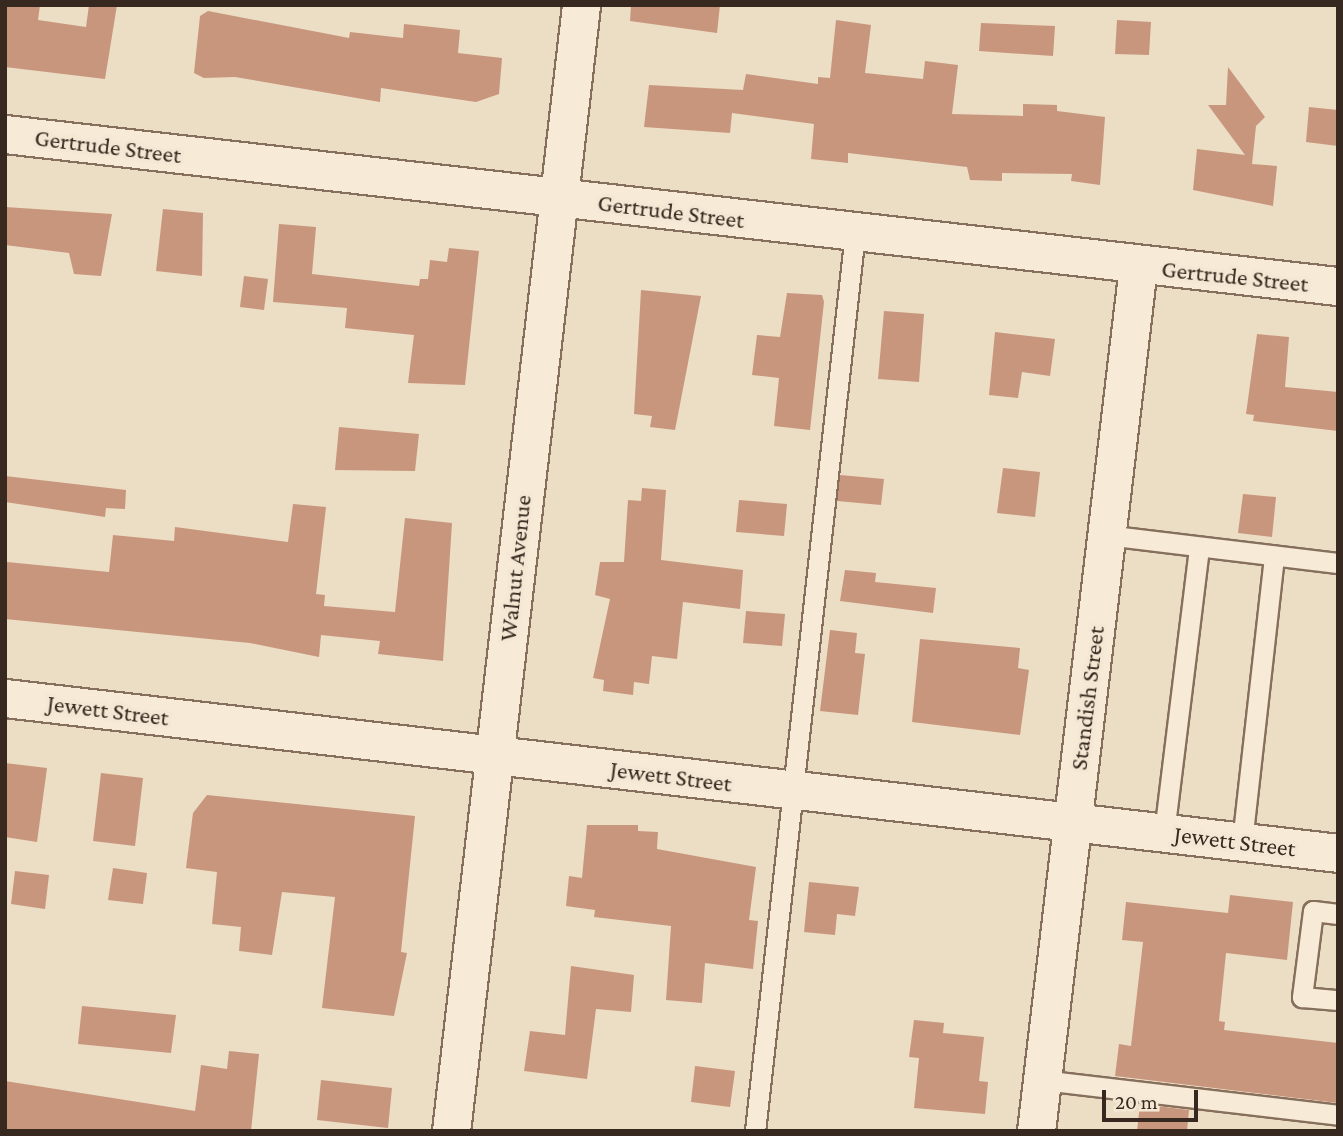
<!DOCTYPE html>
<style>
body{margin:0}
#map{position:relative;width:1343px;height:1136px;overflow:hidden;background:#ecddc5;font-family:"Crimson Pro",serif}
div>[style]{position:absolute}
.building>*{inset:0;background:#c8967c}
.roads{filter:drop-shadow(2px 0 #866f5c) drop-shadow(-2px 0 #866f5c) drop-shadow(0 2px #866f5c) drop-shadow(0 -2px #866f5c)}
.service>*{height:19px;margin:-9.5px;padding:0 9.5px;transform-origin:9.5px;border-radius:9.5px;background:#f7ebd7}
.minor>*{height:37px;margin:-18.5px;padding:0 18.5px;transform-origin:18.5px;border-radius:18.5px;background:#f7ebd7}
span{translate:-50% -50%;white-space:nowrap;text-align:center;line-height:1.15;-webkit-text-stroke:7px #f4e8d4;paint-order:stroke}
.street-label{font-size:24px;color:#37291f}
.frame{position:absolute;inset:0;border:7px solid #37291f;pointer-events:none}
.scale{position:absolute;left:1102px;top:1090px;width:96px;height:32px;box-sizing:border-box;border:4px solid #37291f;border-top:0;padding-left:9px;font-size:21px;line-height:24px;white-space:nowrap;color:#37291f;-webkit-text-stroke:5px #f4e8d4;paint-order:stroke}
</style>
<div id="map">
<div class="building">
<i style="clip-path:polygon(5px 5px,40px 5px,38px 20px,86px 27px,89px 5px,117px 5px,105px 79px,5px 67px)"></i>
<i style="clip-path:polygon(631px 5px,720px 5px,717px 33px,630px 21px)"></i>
<i style="clip-path:polygon(208px 11px,349px 38px,350px 32px,403px 38px,404px 24px,460px 30px,458px 53px,502px 58px,499px 94px,476px 102px,381px 88px,380px 102px,235px 77px,204px 78px,194px 73px,200px 16px)"></i>
<i style="clip-path:polygon(836px 20px,871px 25px,865px 73px,923px 79px,925px 61px,958px 65px,952px 114px,1023px 116px,1023px 104px,1057px 105px,1057px 111px,1105px 117px,1100px 185px,1071px 181px,1072px 174px,1002px 173px,1002px 181px,970px 180px,967px 167px,848px 153px,848px 163px,811px 159px,814px 124px,732px 113px,730px 133px,644px 127px,649px 85px,743px 90px,746px 74px,818px 84px,818px 77px,830px 78px)"></i>
<i style="clip-path:polygon(1117px 20px,1151px 22px,1149px 55px,1115px 54px)"></i>
<i style="clip-path:polygon(981px 23px,1055px 26px,1053px 56px,979px 51px)"></i>
<i style="clip-path:polygon(1228px 67px,1265px 117px,1256px 126px,1252px 164px,1277px 166px,1273px 206px,1193px 190px,1197px 149px,1245px 155px,1208px 105px,1226px 105px)"></i>
<i style="clip-path:polygon(1309px 107px,1338px 110px,1338px 146px,1306px 142px)"></i>
<i style="clip-path:polygon(5px 207px,112px 214px,101px 276px,74px 274px,69px 253px,5px 245px)"></i>
<i style="clip-path:polygon(163px 209px,203px 213px,202px 276px,156px 271px)"></i>
<i style="clip-path:polygon(279px 224px,316px 227px,312px 274px,419px 286px,420px 279px,428px 279px,430px 260px,447px 262px,449px 248px,479px 251px,465px 385px,408px 383px,414px 335px,345px 328px,347px 308px,273px 302px)"></i>
<i style="clip-path:polygon(244px 276px,268px 279px,264px 310px,240px 307px)"></i>
<i style="clip-path:polygon(641px 290px,701px 296px,675px 430px,650px 427px,652px 416px,634px 414px)"></i>
<i style="clip-path:polygon(787px 293px,822px 295px,824px 302px,810px 430px,774px 426px,779px 378px,752px 375px,757px 335px,780px 337px)"></i>
<i style="clip-path:polygon(884px 311px,924px 314px,919px 382px,878px 379px)"></i>
<i style="clip-path:polygon(995px 332px,1055px 339px,1050px 376px,1022px 372px,1018px 398px,989px 395px)"></i>
<i style="clip-path:polygon(1257px 334px,1289px 337px,1285px 387px,1338px 392px,1338px 431px,1253px 421px,1254px 415px,1246px 414px)"></i>
<i style="clip-path:polygon(339px 427px,419px 434px,415px 471px,335px 470px)"></i>
<i style="clip-path:polygon(1003px 468px,1040px 472px,1035px 517px,997px 513px)"></i>
<i style="clip-path:polygon(840px 475px,884px 479px,881px 505px,837px 501px)"></i>
<i style="clip-path:polygon(5px 476px,126px 490px,125px 509px,106px 508px,105px 517px,5px 502px)"></i>
<i style="clip-path:polygon(642px 488px,666px 490px,661px 560px,743px 570px,740px 609px,683px 602px,677px 659px,652px 656px,649px 684px,634px 682px,633px 695px,603px 691px,604px 680px,593px 678px,610px 599px,595px 595px,600px 562px,624px 562px,628px 500px,641px 501px)"></i>
<i style="clip-path:polygon(1243px 494px,1276px 497px,1272px 537px,1238px 533px)"></i>
<i style="clip-path:polygon(739px 500px,787px 504px,784px 536px,736px 532px)"></i>
<i style="clip-path:polygon(293px 504px,326px 507px,316px 594px,325px 595px,324px 606px,395px 612px,405px 518px,452px 523px,443px 661px,378px 654px,380px 641px,321px 635px,319px 657px,250px 643px,5px 619px,7px 562px,109px 572px,113px 535px,174px 541px,175px 527px,288px 542px)"></i>
<i style="clip-path:polygon(845px 570px,876px 573px,875px 582px,936px 588px,933px 613px,840px 601px)"></i>
<i style="clip-path:polygon(746px 611px,785px 614px,782px 646px,743px 643px)"></i>
<i style="clip-path:polygon(830px 630px,857px 633px,855px 653px,865px 654px,858px 715px,820px 711px)"></i>
<i style="clip-path:polygon(920px 639px,1020px 648px,1018px 668px,1029px 670px,1020px 735px,912px 722px)"></i>
<i style="clip-path:polygon(5px 763px,47px 768px,37px 842px,5px 837px)"></i>
<i style="clip-path:polygon(101px 773px,143px 778px,135px 846px,93px 841px)"></i>
<i style="clip-path:polygon(207px 795px,415px 816px,401px 952px,407px 953px,394px 1016px,322px 1008px,335px 897px,282px 892px,272px 955px,239px 951px,241px 927px,212px 924px,217px 872px,186px 868px,193px 813px)"></i>
<i style="clip-path:polygon(587px 825px,638px 825px,638px 831px,658px 832px,657px 849px,756px 867px,749px 920px,758px 921px,753px 969px,705px 963px,702px 1003px,666px 1000px,671px 926px,594px 917px,595px 910px,566px 906px,569px 876px,582px 878px)"></i>
<i style="clip-path:polygon(113px 868px,147px 873px,143px 904px,108px 900px)"></i>
<i style="clip-path:polygon(15px 871px,49px 875px,45px 909px,11px 904px)"></i>
<i style="clip-path:polygon(809px 882px,859px 887px,855px 916px,837px 914px,835px 935px,804px 932px)"></i>
<i style="clip-path:polygon(1230px 895px,1293px 902px,1287px 960px,1226px 953px,1219px 1021px,1225px 1022px,1224px 1030px,1338px 1043px,1338px 1103px,1115px 1076px,1119px 1044px,1131px 1046px,1143px 942px,1122px 940px,1126px 902px,1228px 913px)"></i>
<i style="clip-path:polygon(571px 966px,634px 975px,631px 1012px,596px 1009px,587px 1079px,524px 1071px,530px 1031px,565px 1035px)"></i>
<i style="clip-path:polygon(82px 1006px,176px 1015px,171px 1053px,78px 1044px)"></i>
<i style="clip-path:polygon(914px 1020px,944px 1023px,943px 1033px,984px 1037px,979px 1081px,988px 1082px,985px 1114px,914px 1108px,919px 1058px,909px 1057px)"></i>
<i style="clip-path:polygon(229px 1051px,259px 1054px,251px 1131px,5px 1131px,5px 1081px,195px 1111px,201px 1065px,227px 1069px)"></i>
<i style="clip-path:polygon(695px 1066px,735px 1071px,730px 1107px,691px 1102px)"></i>
<i style="clip-path:polygon(321px 1080px,392px 1088px,388px 1128px,317px 1120px)"></i>
<i style="clip-path:polygon(1140px 1104px,1189px 1110px,1187px 1131px,1137px 1131px)"></i>
</div>
<div class="roads">
<div class="service">
<i style="left:1106px;top:535px;width:234px;rotate:6.9deg"></i>
<i style="left:1164px;top:833px;width:288px;rotate:-83deg"></i>
<i style="left:1242px;top:842px;width:288px;rotate:-83.6deg"></i>
<i style="left:1338px;top:914px;width:25px;rotate:-173deg"></i>
<i style="left:1313px;top:911px;width:87px;rotate:97.3deg"></i>
<i style="left:1302px;top:997px;width:36px;rotate:5deg"></i>
<i style="left:1042px;top:1080px;width:298px;rotate:6.7deg"></i>
<i style="left:755px;top:1131px;width:904px;rotate:-83.65deg"></i>
</div>
<div class="minor">
<i style="left:5px;top:134px;width:1342px;rotate:6.51deg"></i>
<i style="left:5px;top:698px;width:1342px;rotate:6.63deg"></i>
<i style="left:451px;top:1131px;width:1133px;rotate:-83.41deg"></i>
<i style="left:1036px;top:1131px;width:871px;rotate:-83.27deg"></i>
</div>
</div>
<div class="street-label">
<span style="left:108px;top:146px;rotate:7deg">Gertrude Street</span>
<span style="left:671px;top:211px;rotate:7deg">Gertrude Street</span>
<span style="left:1235px;top:276px;rotate:6deg">Gertrude Street</span>
<span style="left:515px;top:568px;rotate:-84deg">Walnut Avenue</span>
<span style="left:1087px;top:698px;rotate:-83deg">Standish Street</span>
<span style="left:108px;top:710px;rotate:7deg">Jewett Street</span>
<span style="left:671px;top:776px;rotate:7deg">Jewett Street</span>
<span style="left:1235px;top:841px;rotate:7deg">Jewett Street</span>
</div>
<div class="frame"></div>
<div class="scale">20 m</div>
</div>
